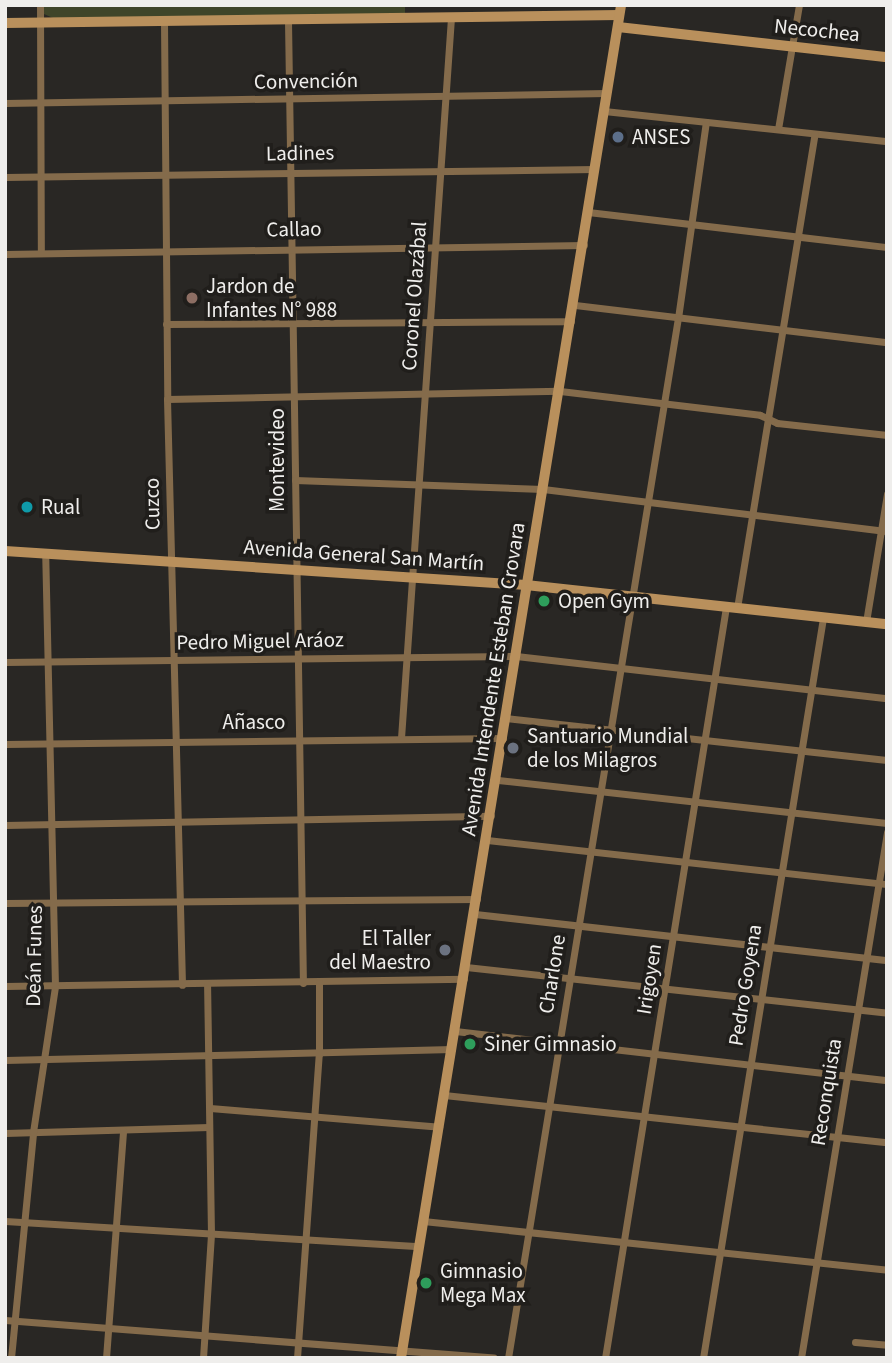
<!DOCTYPE html>
<meta charset="utf-8">
<style>
body{margin:0}
#map{position:relative;width:892px;height:1363px;overflow:hidden;background:#292724;font-family:"Source Sans 3",sans-serif}
div>[style]{position:absolute}
.green>*{inset:0;background:#3f4529}
.street>*{height:7px;margin:-3.5px;padding:0 3.5px;transform-origin:3.5px;border-radius:3.5px;background:#846b4b}
.secondary>*{height:10px;margin:-5px;padding:0 5px;transform-origin:5px;border-radius:5px;background:#b9905c}
.dots>*{width:19px;height:19px;translate:-50% -50%;box-sizing:border-box;border:4px solid #201e1b;border-radius:50%}
span{translate:-50% -50%;white-space:nowrap;text-align:center;line-height:1.15;-webkit-text-stroke:7px #201e1b;paint-order:stroke}
.street-label{font-size:21px;color:#efeeec}
.poi-label{font-size:21px;color:#efeeec}
.left{translate:0 -50%;text-align:left}
.right{translate:-100% -50%;text-align:right}
.frame{position:absolute;inset:0;border:7px solid #efeeec;pointer-events:none}
</style>
<div id="map">
<div class="green">
<i style="clip-path:polygon(42px 5px,405px 5px,405px 14px,53px 18px,44px 14px)"></i>
</div>
<div class="street">
<i style="left:40px;top:5px;width:246px;rotate:89.8deg"></i>
<i style="left:288px;top:21px;width:962px;rotate:89.11deg"></i>
<i style="left:164px;top:22px;width:377px;rotate:89.5deg"></i>
<i style="left:167px;top:399px;width:586px;rotate:88.53deg"></i>
<i style="left:5px;top:103px;width:602px;rotate:-0.95deg"></i>
<i style="left:604px;top:111px;width:285px;rotate:6.1deg"></i>
<i style="left:778px;top:129px;width:126px;rotate:-80.4deg"></i>
<i style="left:5px;top:177px;width:590px;rotate:-0.78deg"></i>
<i style="left:588px;top:212px;width:301px;rotate:6.7deg"></i>
<i style="left:5px;top:254px;width:579px;rotate:-0.89deg"></i>
<i style="left:575px;top:305px;width:314px;rotate:6.8deg"></i>
<i style="left:166px;top:324px;width:405px;rotate:-0.4deg"></i>
<i style="left:167px;top:399px;width:393px;rotate:-1.2deg"></i>
<i style="left:560px;top:391px;width:201px;rotate:6.8deg"></i>
<i style="left:760px;top:415px;width:19px;rotate:25deg"></i>
<i style="left:777px;top:423px;width:111px;rotate:6.2deg"></i>
<i style="left:295px;top:480px;width:248px;rotate:2.1deg"></i>
<i style="left:543px;top:489px;width:347px;rotate:7deg"></i>
<i style="left:737px;top:608px;width:480px;rotate:-80.7deg"></i>
<i style="left:866px;top:622px;width:130px;rotate:-80.7deg"></i>
<i style="left:5px;top:662px;width:511px;rotate:-0.67deg"></i>
<i style="left:516px;top:656px;width:373px;rotate:6.5deg"></i>
<i style="left:506px;top:718px;width:383px;rotate:6.3deg"></i>
<i style="left:401px;top:738px;width:723px;rotate:-86.03deg"></i>
<i style="left:5px;top:744px;width:498px;rotate:-0.7deg"></i>
<i style="left:498px;top:780px;width:391px;rotate:6.3deg"></i>
<i style="left:5px;top:825px;width:486px;rotate:-1.1deg"></i>
<i style="left:487px;top:840px;width:402px;rotate:6.3deg"></i>
<i style="left:5px;top:903px;width:472px;rotate:-0.5deg"></i>
<i style="left:475px;top:914px;width:415px;rotate:6.4deg"></i>
<i style="left:466px;top:967px;width:424px;rotate:6.2deg"></i>
<i style="left:5px;top:986px;width:459px;rotate:-0.9deg"></i>
<i style="left:455px;top:1031px;width:435px;rotate:6.5deg"></i>
<i style="left:5px;top:1060px;width:447px;rotate:-1.4deg"></i>
<i style="left:444px;top:1095px;width:445px;rotate:6.1deg"></i>
<i style="left:210px;top:1108px;width:230px;rotate:4.7deg"></i>
<i style="left:5px;top:1133px;width:204px;rotate:-1.7deg"></i>
<i style="left:5px;top:1221px;width:415px;rotate:3.5deg"></i>
<i style="left:423px;top:1221px;width:467px;rotate:6deg"></i>
<i style="left:5px;top:1320px;width:490px;rotate:4.4deg"></i>
<i style="left:855px;top:1342px;width:32px;rotate:5deg"></i>
<i style="left:11px;top:1358px;width:227px;rotate:-84.4deg"></i>
<i style="left:33px;top:1132px;width:148px;rotate:-81.4deg"></i>
<i style="left:55px;top:986px;width:433px;rotate:-91.3deg"></i>
<i style="left:106px;top:1358px;width:228px;rotate:-85.7deg"></i>
<i style="left:203px;top:1358px;width:124px;rotate:-86.3deg"></i>
<i style="left:211px;top:1234px;width:250px;rotate:-90.9deg"></i>
<i style="left:297px;top:1358px;width:305px;rotate:-85.9deg"></i>
<i style="left:319px;top:1054px;width:71px;rotate:-90deg"></i>
<i style="left:508px;top:1358px;width:1054px;rotate:-80.72deg"></i>
<i style="left:678px;top:318px;width:198px;rotate:-81.9deg"></i>
<i style="left:605px;top:1358px;width:761px;rotate:-80.85deg"></i>
<i style="left:703px;top:1358px;width:750px;rotate:-80.79deg"></i>
<i style="left:801px;top:1358px;width:533px;rotate:-80.71deg"></i>
</div>
<div class="secondary">
<i style="left:5px;top:23px;width:614px;rotate:-0.75deg"></i>
<i style="left:618px;top:27px;width:271px;rotate:6.4deg"></i>
<i style="left:5px;top:551px;width:522px;rotate:3.73deg"></i>
<i style="left:526px;top:585px;width:363px;rotate:6.2deg"></i>
<i style="left:401px;top:1358px;width:1371px;rotate:-80.76deg"></i>
</div>
<div class="dots">
<i style="left:618px;top:137px;background:#5c6f8a"></i>
<i style="left:192px;top:298px;background:#8d6e63"></i>
<i style="left:27px;top:507px;background:#0f9aa8"></i>
<i style="left:544px;top:601px;background:#2e9e5b"></i>
<i style="left:513px;top:748px;background:#6b7280"></i>
<i style="left:445px;top:950px;background:#6b7280"></i>
<i style="left:470px;top:1044px;background:#2e9e5b"></i>
<i style="left:426px;top:1283px;background:#2e9e5b"></i>
</div>
<div class="street-label">
<span style="left:817px;top:30px;rotate:6deg">Necochea</span>
<span style="left:306px;top:81px;rotate:-1deg">Convención</span>
<span style="left:300px;top:153px;rotate:-1deg">Ladines</span>
<span style="left:294px;top:229px;rotate:-1deg">Callao</span>
<span style="left:414px;top:296px;rotate:-86deg">Coronel Olazábal</span>
<span style="left:277px;top:460px;rotate:-90deg">Montevideo</span>
<span style="left:152px;top:504px;rotate:-91deg">Cuzco</span>
<span style="left:364px;top:555px;rotate:4deg">Avenida General San Martín</span>
<span style="left:260px;top:641px;rotate:-1deg">Pedro Miguel Aráoz</span>
<span style="left:493px;top:679px;rotate:-81deg">Avenida Intendente Esteban Crovara</span>
<span style="left:254px;top:722px">Añasco</span>
<span style="left:34px;top:956px;rotate:-89deg">Deán Funes</span>
<span style="left:552px;top:974px;rotate:-81deg">Charlone</span>
<span style="left:649px;top:979px;rotate:-81deg">Irigoyen</span>
<span style="left:745px;top:985px;rotate:-81deg">Pedro Goyena</span>
<span style="left:826px;top:1092px;rotate:-81deg">Reconquista</span>
</div>
<div class="poi-label">
<span class="left" style="left:632px;top:137px">ANSES</span>
<span class="left" style="left:206px;top:298px">Jardon de<br>Infantes N° 988</span>
<span class="left" style="left:41px;top:507px">Rual</span>
<span class="left" style="left:558px;top:601px">Open Gym</span>
<span class="left" style="left:527px;top:748px">Santuario Mundial<br>de los Milagros</span>
<span class="right" style="left:431px;top:950px">El Taller<br>del Maestro</span>
<span class="left" style="left:484px;top:1044px">Siner Gimnasio</span>
<span class="left" style="left:440px;top:1283px">Gimnasio<br>Mega Max</span>
</div>
<div class="frame"></div>
</div>
